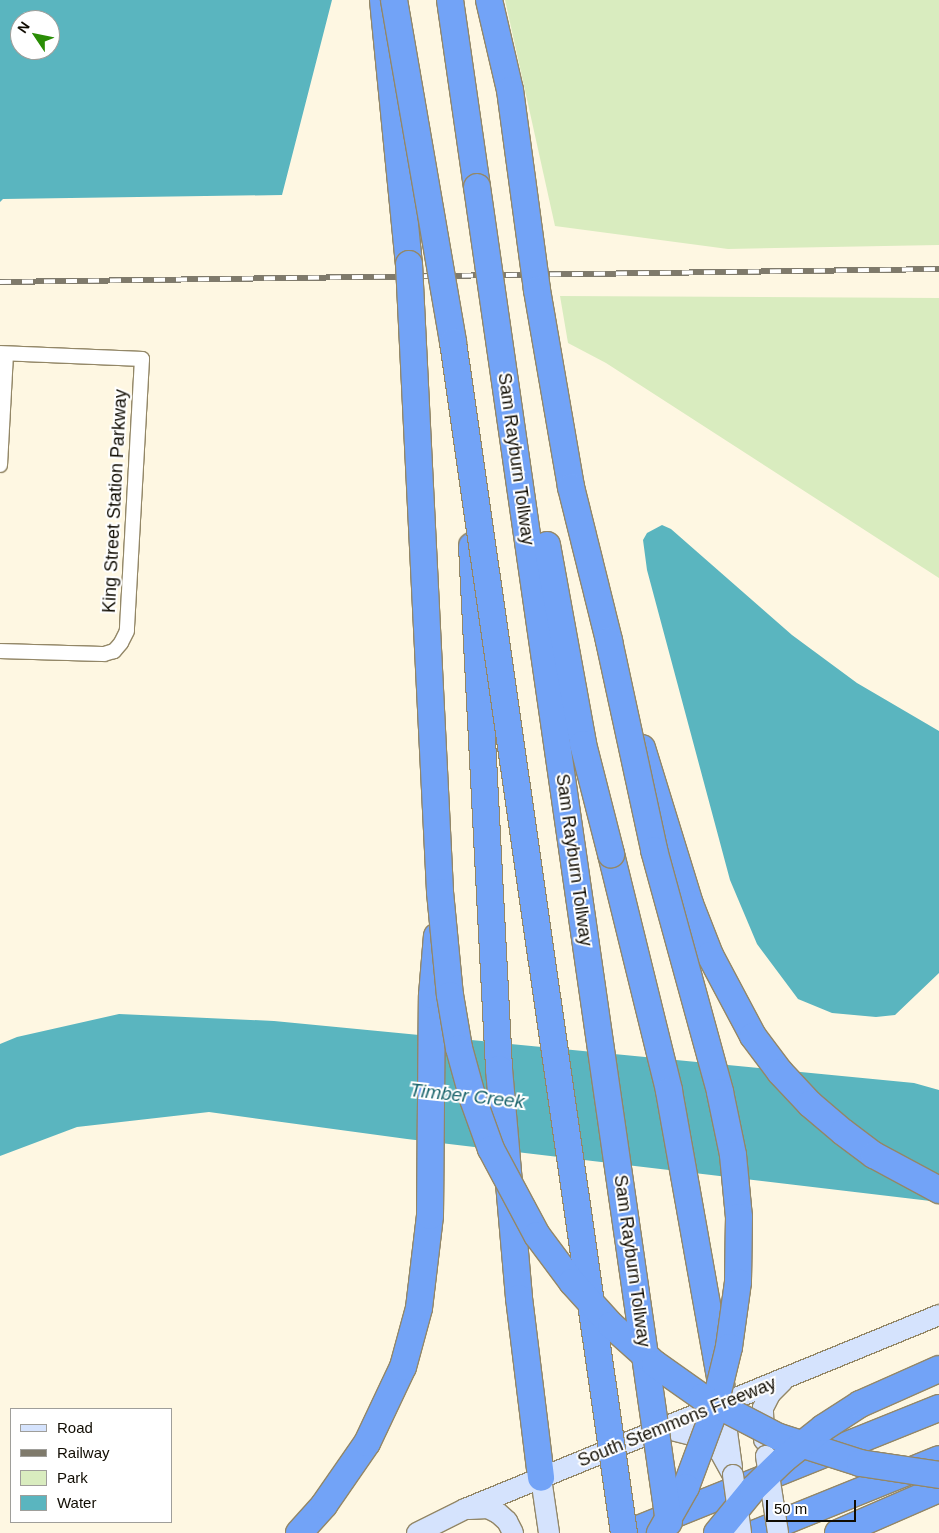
<!DOCTYPE html>
<style>
body{margin:0}
#map{position:relative;width:939px;height:1533px;overflow:hidden;background:#fef7e2;font-family:Helvetica,sans-serif}
div>[style]{position:absolute}
.green>*{inset:0;background:#d9ecbf}
.water>*{inset:0;background:#5ab5bf}
.roads{filter:drop-shadow(1px 0 #938767) drop-shadow(-1px 0 #938767) drop-shadow(0 1px #938767) drop-shadow(0 -1px #938767)}
.street>*{height:14px;margin:-7px;padding:0 7px;transform-origin:7px;border-radius:7px;background:#fff}
.secondary>*{height:20px;margin:-10px;padding:0 10px;transform-origin:10px;border-radius:10px;background:#d5e3fd}
.highway>*{height:26px;margin:-13px;padding:0 13px;transform-origin:13px;border-radius:13px;background:#72a3f7}
.rail>*{height:5.5px;margin-top:-2.75px;transform-origin:0;background:repeating-linear-gradient(90deg,#fff 0 11px,#7f7a6b 0 22px);box-sizing:border-box;border-block:1px solid #7f7a6b}
.bridges{filter:drop-shadow(1px 0 #938767) drop-shadow(-1px 0 #938767) drop-shadow(0 1px #938767) drop-shadow(0 -1px #938767)}
.secondary-bridge>*{height:20px;margin:-10px;padding:0 10px;transform-origin:10px;border-radius:10px;background:#d5e3fd}
.highway-bridge>*{height:26px;margin:-13px;padding:0 13px;transform-origin:13px;border-radius:13px;background:#72a3f7}
span{translate:-50% -50%;white-space:nowrap;text-align:center;line-height:1.15;-webkit-text-stroke:4px #fff;paint-order:stroke}
.street-label{font-size:18px;color:#100c02}
.water-label{font-size:19px;color:#18636b;font-style:italic}
.legend{position:absolute;left:10px;top:1408px;width:162px;height:115px;box-sizing:border-box;background:#fff;border:1px solid #9f9e9a;margin:0;padding:6px 9px;list-style:none;font-size:15px;color:#100c02}
.legend li{display:flex;align-items:center;gap:10px;height:25px}
.legend b{width:25px;border:1px solid #9f9e9a}
.north{position:absolute;left:10px;top:10px;width:50px;height:50px;box-sizing:border-box;background:#fff;border:1px solid #9f9e9a;border-radius:50%;rotate:304deg;font-size:14px;font-weight:700;line-height:20px;text-align:center;color:#100c02}
.north::after{content:'';display:block;margin:auto;width:18px;height:22px;background:#2a8d06;clip-path:polygon(50% 0,100% 100%,50% 72%,0 100%)}
.scale{position:absolute;left:766px;top:1500px;width:90px;height:22px;box-sizing:border-box;border:2px solid #100c02;border-top:0;padding-left:6px;font-size:15px;line-height:18px;white-space:nowrap;color:#100c02;-webkit-text-stroke:4px #fff;paint-order:stroke}
</style>
<div id="map">
<div class="green">
<i style="clip-path:polygon(505px 0,939px 0,939px 245px,728px 249px,555px 226px)"></i>
<i style="clip-path:polygon(560px 296px,939px 298px,939px 578px,606px 363px,568px 343px)"></i>
</div>
<div class="water">
<i style="clip-path:polygon(evenodd,0 0,332px 0,282px 195px,3px 199px,0 202px,0 0,20px 20px,50px 20px,50px 50px,20px 50px,20px 20px)"></i>
<i style="clip-path:polygon(662px 525px,671px 529px,792px 635px,857px 683px,939px 731px,939px 973px,895px 1015px,876px 1017px,832px 1013px,798px 999px,757px 944px,730px 880px,647px 570px,643px 540px,647px 533px)"></i>
<i style="clip-path:polygon(119px 1014px,274px 1021px,914px 1083px,939px 1090px,939px 1202px,407px 1139px,209px 1112px,77px 1127px,0 1156px,0 1044px,17px 1037px)"></i>
</div>
<div class="roads">
<div class="street">
<i style="left:0;top:353px;width:142px;rotate:2.4deg"></i>
<i style="left:142px;top:359px;width:272px;rotate:93.2deg"></i>
<i style="left:127px;top:631px;width:13px;rotate:117deg"></i>
<i style="left:121px;top:643px;width:11px;rotate:131deg"></i>
<i style="left:114px;top:651px;width:10px;rotate:163deg"></i>
<i style="left:104px;top:654px;width:104px;rotate:-178.3deg"></i>
<i style="left:0;top:465px;width:111px;rotate:-86.9deg"></i>
</div>
<div class="secondary">
<i style="left:723px;top:1403px;width:66px;rotate:82.1deg"></i>
<i style="left:664px;top:1428px;width:37px;rotate:14deg"></i>
<i style="left:700px;top:1437px;width:13px;rotate:29deg"></i>
<i style="left:711px;top:1443px;width:13px;rotate:45deg"></i>
<i style="left:720px;top:1452px;width:26px;rotate:61deg"></i>
<i style="left:764px;top:1440px;width:32px;rotate:-92deg"></i>
<i style="left:763px;top:1408px;width:16px;rotate:-63deg"></i>
<i style="left:770px;top:1394px;width:18px;rotate:-45deg"></i>
<i style="left:541px;top:1478px;width:56px;rotate:81.7deg"></i>
<i style="left:469px;top:1509px;width:19px;rotate:-3deg"></i>
<i style="left:488px;top:1508px;width:11px;rotate:27deg"></i>
<i style="left:498px;top:1513px;width:12px;rotate:42deg"></i>
<i style="left:507px;top:1521px;width:13px;rotate:63deg"></i>
<i style="left:417px;top:1533px;width:54px;rotate:-26.6deg"></i>
<i style="left:465px;top:1509px;width:512px;rotate:-22.26deg"></i>
</div>
<div class="highway">
<i style="left:383px;top:0;width:265px;rotate:84.4deg"></i>
<i style="left:450px;top:0;width:189px;rotate:81.8deg"></i>
<i style="left:472px;top:546px;width:524px;rotate:87.04deg"></i>
<i style="left:499px;top:1069px;width:230px;rotate:85deg"></i>
<i style="left:519px;top:1298px;width:181px;rotate:83deg"></i>
<i style="left:642px;top:748px;width:163px;rotate:72.9deg"></i>
<i style="left:690px;top:904px;width:55px;rotate:68.6deg"></i>
<i style="left:710px;top:955px;width:92px;rotate:62deg"></i>
<i style="left:753px;top:1036px;width:45px;rotate:53.1deg"></i>
<i style="left:780px;top:1072px;width:44px;rotate:46.8deg"></i>
<i style="left:810px;top:1104px;width:43px;rotate:40.3deg"></i>
<i style="left:843px;top:1132px;width:39px;rotate:37deg"></i>
<i style="left:874px;top:1155px;width:74px;rotate:28.3deg"></i>
<i style="left:611px;top:854px;width:244px;rotate:76.2deg"></i>
<i style="left:669px;top:1091px;width:298px;rotate:79.9deg"></i>
<i style="left:299px;top:1533px;width:38px;rotate:-48deg"></i>
<i style="left:324px;top:1505px;width:75px;rotate:-55.3deg"></i>
<i style="left:367px;top:1443px;width:84px;rotate:-64.7deg"></i>
<i style="left:403px;top:1367px;width:61px;rotate:-74.8deg"></i>
<i style="left:419px;top:1308px;width:93px;rotate:-83.2deg"></i>
<i style="left:430px;top:1216px;width:221px;rotate:-89.5deg"></i>
<i style="left:432px;top:995px;width:59px;rotate:-85.2deg"></i>
<i style="left:628px;top:1533px;width:335px;rotate:-21.9deg"></i>
<i style="left:756px;top:1533px;width:197px;rotate:-22deg"></i>
<i style="left:838px;top:1533px;width:110px;rotate:-23.5deg"></i>
</div>
</div>
<div class="rail">
<i style="left:0;top:282px;width:939px;rotate:-0.79deg"></i>
</div>
<div class="bridges">
<div class="secondary-bridge">
<i style="left:766px;top:1456px;width:78px;rotate:81.1deg"></i>
<i style="left:733px;top:1475px;width:59px;rotate:82.1deg"></i>
</div>
<div class="highway-bridge">
<i style="left:394px;top:0;width:347px;rotate:80.2deg"></i>
<i style="left:453px;top:342px;width:1203px;rotate:81.83deg"></i>
<i style="left:489px;top:0;width:92px;rotate:76.9deg"></i>
<i style="left:510px;top:90px;width:202px;rotate:82.3deg"></i>
<i style="left:537px;top:290px;width:200px;rotate:80.2deg"></i>
<i style="left:571px;top:487px;width:159px;rotate:76.1deg"></i>
<i style="left:609px;top:641px;width:214px;rotate:77.8deg"></i>
<i style="left:654px;top:850px;width:251px;rotate:74.7deg"></i>
<i style="left:720px;top:1092px;width:64px;rotate:78.3deg"></i>
<i style="left:733px;top:1155px;width:62px;rotate:84.5deg"></i>
<i style="left:739px;top:1217px;width:65px;rotate:90.9deg"></i>
<i style="left:738px;top:1282px;width:66px;rotate:97.9deg"></i>
<i style="left:729px;top:1347px;width:72px;rotate:103.7deg"></i>
<i style="left:712px;top:1417px;width:75px;rotate:110.4deg"></i>
<i style="left:686px;top:1487px;width:53px;rotate:119.5deg"></i>
<i style="left:477px;top:187px;width:1349px;rotate:81.82deg"></i>
<i style="left:409px;top:264px;width:629px;rotate:87.17deg"></i>
<i style="left:440px;top:892px;width:103px;rotate:84.5deg"></i>
<i style="left:450px;top:995px;width:54px;rotate:80.4deg"></i>
<i style="left:459px;top:1048px;width:53px;rotate:74.6deg"></i>
<i style="left:473px;top:1099px;width:53px;rotate:70.2deg"></i>
<i style="left:491px;top:1149px;width:98px;rotate:61.9deg"></i>
<i style="left:537px;top:1235px;width:59px;rotate:53.3deg"></i>
<i style="left:572px;top:1282px;width:58px;rotate:47.8deg"></i>
<i style="left:611px;top:1325px;width:59px;rotate:41.6deg"></i>
<i style="left:655px;top:1364px;width:57px;rotate:35.1deg"></i>
<i style="left:702px;top:1397px;width:87px;rotate:27.5deg"></i>
<i style="left:779px;top:1437px;width:85px;rotate:17.8deg"></i>
<i style="left:860px;top:1463px;width:80px;rotate:8.6deg"></i>
<i style="left:547px;top:545px;width:202px;rotate:79.7deg"></i>
<i style="left:583px;top:744px;width:114px;rotate:75.7deg"></i>
<i style="left:717px;top:1533px;width:57px;rotate:-50.7deg"></i>
<i style="left:753px;top:1489px;width:43px;rotate:-44.1deg"></i>
<i style="left:784px;top:1459px;width:50px;rotate:-38.5deg"></i>
<i style="left:823px;top:1428px;width:44px;rotate:-33deg"></i>
<i style="left:860px;top:1404px;width:86px;rotate:-23.9deg"></i>
</div>
</div>
<div class="street-label">
<span style="left:516px;top:459px;rotate:82deg">Sam Rayburn Tollway</span>
<span style="left:115px;top:501px;rotate:-87deg">King Street Station Parkway</span>
<span style="left:574px;top:860px;rotate:82deg">Sam Rayburn Tollway</span>
<span style="left:632px;top:1261px;rotate:82deg">Sam Rayburn Tollway</span>
<span style="left:677px;top:1422px;rotate:-22deg">South Stemmons Freeway</span>
</div>
<div class="water-label">
<span style="left:467px;top:1096px;rotate:6deg">Timber Creek</span>
</div>
<ul class="legend">
<li><b style="height:6px;background:#d5e3fd"></b>Road</li>
<li><b style="height:6px;background:#7f7a6b"></b>Railway</li>
<li><b style="height:14px;background:#d9ecbf"></b>Park</li>
<li><b style="height:14px;background:#5ab5bf"></b>Water</li>
</ul>
<div class="north">N</div>
<div class="scale">50 m</div>
</div>
